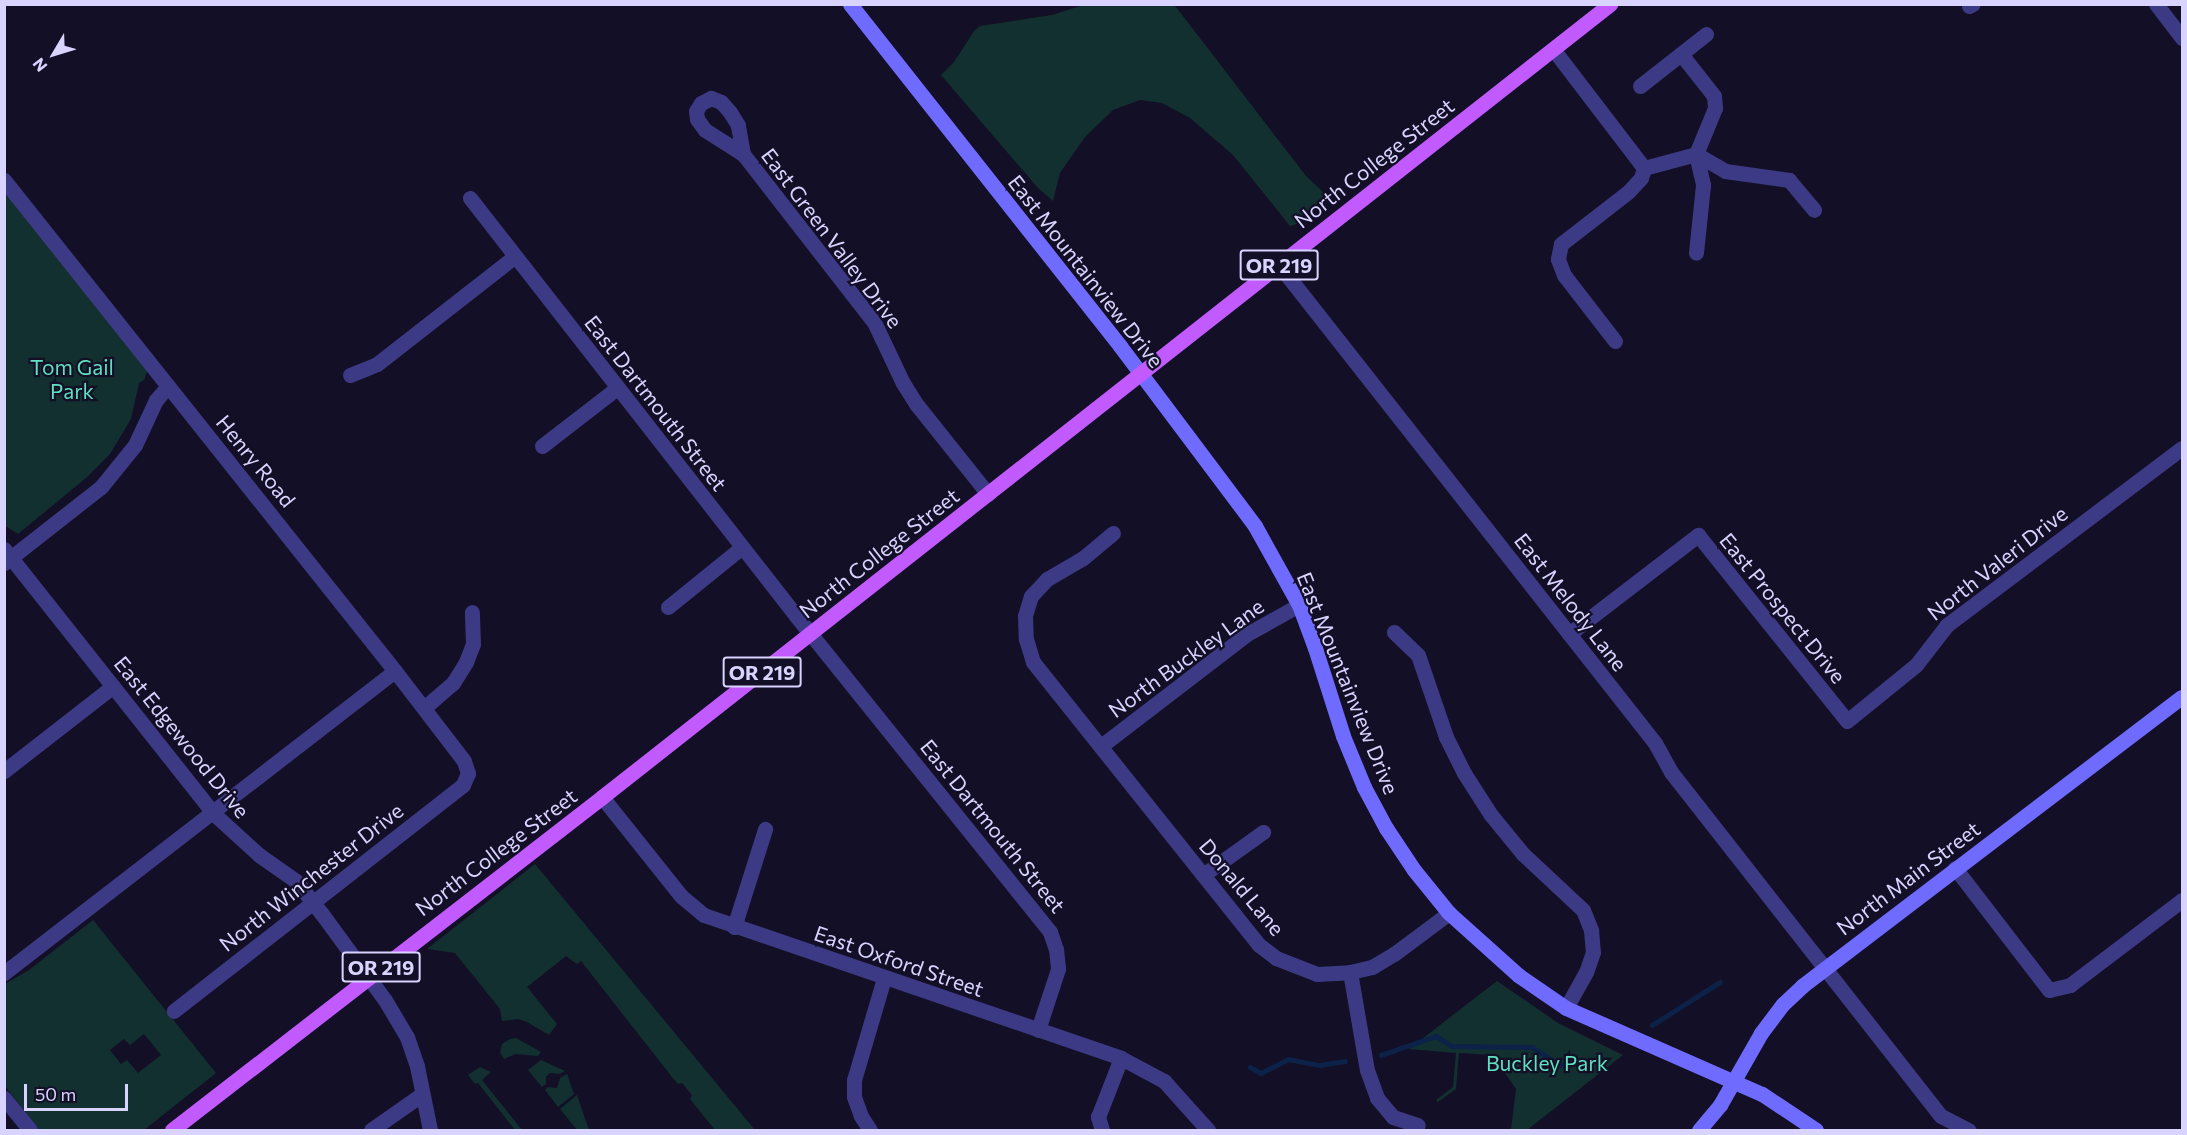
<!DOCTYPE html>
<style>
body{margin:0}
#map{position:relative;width:2187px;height:1135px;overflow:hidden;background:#130f26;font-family:Commissioner,sans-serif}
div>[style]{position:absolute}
.green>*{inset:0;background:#12302f}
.stream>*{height:4.5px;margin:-2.25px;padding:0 2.25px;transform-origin:2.25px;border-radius:2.25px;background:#0c2248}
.street>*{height:15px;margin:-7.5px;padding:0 7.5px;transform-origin:7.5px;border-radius:7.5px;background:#3d3a85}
.secondary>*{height:15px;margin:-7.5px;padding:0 7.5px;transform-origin:7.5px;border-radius:7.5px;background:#6f6bff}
.primary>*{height:15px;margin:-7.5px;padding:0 7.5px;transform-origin:7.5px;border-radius:7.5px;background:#c25bff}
span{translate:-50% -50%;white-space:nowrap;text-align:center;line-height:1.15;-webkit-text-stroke:4.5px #130f26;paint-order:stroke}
.shield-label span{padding:2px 4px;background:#130f26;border:2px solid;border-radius:4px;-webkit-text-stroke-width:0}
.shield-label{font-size:20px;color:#d9d4ff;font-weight:700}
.street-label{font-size:21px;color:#d9d4ff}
.park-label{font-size:21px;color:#5fe0c0}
.frame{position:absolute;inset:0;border:6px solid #d9d4ff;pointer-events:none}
.north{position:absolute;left:24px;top:24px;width:60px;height:60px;-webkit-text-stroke:4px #130f26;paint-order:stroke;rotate:232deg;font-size:16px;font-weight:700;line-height:24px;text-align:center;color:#d9d4ff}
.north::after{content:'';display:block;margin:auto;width:21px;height:27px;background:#d9d4ff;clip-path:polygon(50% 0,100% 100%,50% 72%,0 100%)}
.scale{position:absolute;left:24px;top:1084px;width:104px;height:27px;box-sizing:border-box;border:3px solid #d9d4ff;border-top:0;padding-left:8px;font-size:18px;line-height:21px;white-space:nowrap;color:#d9d4ff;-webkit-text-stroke:4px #130f26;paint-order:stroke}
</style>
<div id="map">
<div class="green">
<i style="clip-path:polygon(1083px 5px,1171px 4px,1176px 7px,1306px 176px,1322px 191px,1324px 195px,1320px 204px,1297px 224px,1290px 226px,1233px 155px,1190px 118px,1162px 103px,1140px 100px,1113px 110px,1085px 137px,1060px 173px,1053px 201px,1038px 188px,941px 75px,954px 62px,974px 31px,980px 26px,1052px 15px)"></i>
<i style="clip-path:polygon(5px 192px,148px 369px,144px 380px,139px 383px,131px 419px,110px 454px,86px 478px,18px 534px,4px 525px)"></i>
<i style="clip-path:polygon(535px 864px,755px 1130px,715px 1130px,690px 1099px,692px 1095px,682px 1083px,678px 1084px,672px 1077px,581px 961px,577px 964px,566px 956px,527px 987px,557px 1024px,549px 1035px,527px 1022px,518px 1019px,502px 1021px,500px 1009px,455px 953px,427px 949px)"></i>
<i style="clip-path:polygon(evenodd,93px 920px,216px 1073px,144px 1130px,39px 1130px,5px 1086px,5px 984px,29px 970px,93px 920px,144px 1034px,161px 1055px,138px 1073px,127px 1060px,121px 1064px,110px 1050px,124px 1039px,130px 1045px,144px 1034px)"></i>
<i style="clip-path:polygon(1497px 981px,1558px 1023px,1623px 1055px,1527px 1130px,1511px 1130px,1516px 1089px,1492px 1055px,1459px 1053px,1456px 1089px,1438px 1102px,1436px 1100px,1453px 1087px,1456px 1053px,1409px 1049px)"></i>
<i style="clip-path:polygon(516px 1038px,541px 1052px,538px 1056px,515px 1054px,504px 1059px,500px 1053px,502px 1044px,510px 1039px)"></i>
<i style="clip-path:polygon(541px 1060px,565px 1071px,559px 1074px,550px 1073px,546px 1077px,546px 1084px,542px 1087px,528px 1070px)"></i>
<i style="clip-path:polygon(480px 1067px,491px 1072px,482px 1080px,522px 1130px,515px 1130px,478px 1083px,475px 1084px,468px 1075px)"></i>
<i style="clip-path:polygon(567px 1074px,574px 1094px,558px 1107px,545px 1090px,548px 1087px,557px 1088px,560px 1078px)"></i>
<i style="clip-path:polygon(577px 1095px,589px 1130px,577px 1130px,560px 1109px)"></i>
</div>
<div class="stream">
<i style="left:1652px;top:1025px;width:80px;rotate:-32.3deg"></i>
<i style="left:1381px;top:1055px;width:58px;rotate:-19.1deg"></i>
<i style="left:1436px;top:1036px;width:19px;rotate:32deg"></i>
<i style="left:1452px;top:1046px;width:80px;rotate:0.7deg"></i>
<i style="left:1532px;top:1047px;width:33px;rotate:33deg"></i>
<i style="left:1560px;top:1065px;width:45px;rotate:-7.6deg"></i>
<i style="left:1250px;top:1067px;width:13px;rotate:29deg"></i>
<i style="left:1261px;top:1073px;width:30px;rotate:-27deg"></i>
<i style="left:1288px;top:1059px;width:33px;rotate:11deg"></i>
<i style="left:1320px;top:1065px;width:25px;rotate:-9deg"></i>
</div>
<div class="street">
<i style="left:2156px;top:4px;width:43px;rotate:52.6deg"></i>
<i style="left:1969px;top:6px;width:4px;rotate:-27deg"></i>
<i style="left:1553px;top:49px;width:150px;rotate:52.6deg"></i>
<i style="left:1681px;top:54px;width:53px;rotate:51.8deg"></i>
<i style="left:1714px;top:96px;width:12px;rotate:85deg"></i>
<i style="left:1715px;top:108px;width:50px;rotate:112.4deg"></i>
<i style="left:1696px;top:154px;width:32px;rotate:77deg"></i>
<i style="left:1703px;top:185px;width:68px;rotate:95.9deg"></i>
<i style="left:1640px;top:86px;width:84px;rotate:-38.2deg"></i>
<i style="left:743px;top:154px;width:29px;rotate:-100deg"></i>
<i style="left:738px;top:125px;width:15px;rotate:-122deg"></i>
<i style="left:730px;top:112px;width:13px;rotate:-132deg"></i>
<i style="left:721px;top:102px;width:11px;rotate:-158deg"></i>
<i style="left:711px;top:98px;width:11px;rotate:153deg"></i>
<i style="left:701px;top:103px;width:9px;rotate:122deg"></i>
<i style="left:696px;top:111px;width:8px;rotate:83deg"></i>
<i style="left:697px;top:119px;width:14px;rotate:54deg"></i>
<i style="left:705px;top:130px;width:45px;rotate:32.3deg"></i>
<i style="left:743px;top:154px;width:213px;rotate:52.1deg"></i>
<i style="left:874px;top:322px;width:68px;rotate:64.6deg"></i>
<i style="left:903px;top:383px;width:26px;rotate:58deg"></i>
<i style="left:917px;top:405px;width:114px;rotate:51.4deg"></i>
<i style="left:1644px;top:168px;width:54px;rotate:-15.1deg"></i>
<i style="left:1696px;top:154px;width:34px;rotate:30deg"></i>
<i style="left:1725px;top:171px;width:65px;rotate:8deg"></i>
<i style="left:1789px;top:180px;width:39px;rotate:50deg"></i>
<i style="left:4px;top:180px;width:628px;rotate:51.47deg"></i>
<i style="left:395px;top:671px;width:113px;rotate:52.5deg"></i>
<i style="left:464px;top:761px;width:13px;rotate:72deg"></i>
<i style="left:468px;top:773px;width:13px;rotate:113deg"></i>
<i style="left:463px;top:785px;width:367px;rotate:142deg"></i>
<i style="left:470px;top:198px;width:531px;rotate:52.03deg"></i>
<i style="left:797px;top:617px;width:404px;rotate:51.2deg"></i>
<i style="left:1050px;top:932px;width:18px;rotate:71deg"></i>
<i style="left:1056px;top:949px;width:20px;rotate:84deg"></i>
<i style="left:1058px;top:969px;width:64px;rotate:108.2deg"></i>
<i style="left:1279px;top:265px;width:608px;rotate:51.81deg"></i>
<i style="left:1655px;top:743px;width:33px;rotate:61deg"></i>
<i style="left:1671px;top:772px;width:437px;rotate:51.9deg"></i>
<i style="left:1941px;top:1116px;width:31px;rotate:27deg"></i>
<i style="left:1615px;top:341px;width:83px;rotate:-127.7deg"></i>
<i style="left:1564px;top:275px;width:17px;rotate:-111deg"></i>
<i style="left:1558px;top:259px;width:15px;rotate:-79deg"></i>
<i style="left:1561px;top:244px;width:85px;rotate:-37.8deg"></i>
<i style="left:1628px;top:192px;width:19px;rotate:-47deg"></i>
<i style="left:1641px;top:178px;width:10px;rotate:-73deg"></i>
<i style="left:350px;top:375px;width:29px;rotate:-22deg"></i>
<i style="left:377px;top:364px;width:175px;rotate:-38deg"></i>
<i style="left:542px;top:446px;width:95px;rotate:-37.7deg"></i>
<i style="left:1113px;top:533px;width:39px;rotate:140deg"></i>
<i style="left:1083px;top:558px;width:42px;rotate:149.7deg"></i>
<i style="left:1047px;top:579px;width:23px;rotate:133deg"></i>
<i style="left:1031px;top:596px;width:21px;rotate:107deg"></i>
<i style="left:1025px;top:616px;width:23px;rotate:88deg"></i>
<i style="left:1026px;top:639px;width:24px;rotate:73deg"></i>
<i style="left:1033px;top:662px;width:362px;rotate:51.4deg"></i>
<i style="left:1259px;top:945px;width:21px;rotate:37deg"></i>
<i style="left:1276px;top:958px;width:44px;rotate:21.3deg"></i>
<i style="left:1317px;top:974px;width:33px;rotate:-3deg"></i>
<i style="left:1350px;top:972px;width:23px;rotate:-13deg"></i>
<i style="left:1372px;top:967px;width:26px;rotate:-31deg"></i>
<i style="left:1394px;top:954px;width:69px;rotate:-36.7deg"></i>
<i style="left:4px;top:549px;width:337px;rotate:51.6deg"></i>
<i style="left:213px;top:813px;width:62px;rotate:42.4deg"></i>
<i style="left:259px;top:855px;width:45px;rotate:35.1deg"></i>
<i style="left:296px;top:881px;width:42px;rotate:51.8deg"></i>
<i style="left:322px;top:914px;width:107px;rotate:53.8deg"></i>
<i style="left:385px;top:1000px;width:43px;rotate:59.3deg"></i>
<i style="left:407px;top:1037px;width:31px;rotate:71deg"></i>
<i style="left:417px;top:1066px;width:65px;rotate:78.5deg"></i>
<i style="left:4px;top:563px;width:123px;rotate:-38.1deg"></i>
<i style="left:101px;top:487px;width:54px;rotate:-51deg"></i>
<i style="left:135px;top:445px;width:50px;rotate:-65deg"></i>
<i style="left:156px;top:400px;width:18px;rotate:-49deg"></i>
<i style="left:668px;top:607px;width:95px;rotate:-39deg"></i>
<i style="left:1394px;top:632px;width:33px;rotate:44deg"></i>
<i style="left:1418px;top:655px;width:87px;rotate:71.1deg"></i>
<i style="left:1446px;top:737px;width:40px;rotate:63.4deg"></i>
<i style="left:1464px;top:773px;width:50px;rotate:57.3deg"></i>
<i style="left:1491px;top:815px;width:50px;rotate:50.6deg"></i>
<i style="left:1523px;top:854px;width:82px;rotate:43deg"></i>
<i style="left:1583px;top:910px;width:22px;rotate:68deg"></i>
<i style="left:1591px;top:930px;width:22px;rotate:85deg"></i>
<i style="left:1593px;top:952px;width:21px;rotate:109deg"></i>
<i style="left:1586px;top:972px;width:41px;rotate:119.1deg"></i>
<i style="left:1569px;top:634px;width:163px;rotate:-37.5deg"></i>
<i style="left:1698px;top:535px;width:238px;rotate:51.3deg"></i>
<i style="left:1847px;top:721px;width:89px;rotate:-39.1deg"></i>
<i style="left:1916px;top:665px;width:51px;rotate:-52.2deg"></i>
<i style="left:1947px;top:625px;width:294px;rotate:-37deg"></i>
<i style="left:424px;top:708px;width:38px;rotate:-41deg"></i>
<i style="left:453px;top:683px;width:25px;rotate:-58deg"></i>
<i style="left:466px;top:662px;width:19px;rotate:-69deg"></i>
<i style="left:473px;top:644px;width:32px;rotate:-92deg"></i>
<i style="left:1101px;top:746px;width:184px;rotate:-37.5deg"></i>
<i style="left:1247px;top:634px;width:60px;rotate:-29.1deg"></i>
<i style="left:4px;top:771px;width:138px;rotate:-37.9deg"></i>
<i style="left:602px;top:797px;width:127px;rotate:51.4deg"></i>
<i style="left:681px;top:896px;width:30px;rotate:40deg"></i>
<i style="left:704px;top:915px;width:441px;rotate:18.9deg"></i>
<i style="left:1121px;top:1058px;width:49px;rotate:28.1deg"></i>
<i style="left:1164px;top:1081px;width:66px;rotate:48.1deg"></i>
<i style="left:1955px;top:868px;width:154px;rotate:52.4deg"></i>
<i style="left:2049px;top:990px;width:22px;rotate:-13deg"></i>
<i style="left:2070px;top:985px;width:141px;rotate:-37.2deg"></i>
<i style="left:1203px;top:875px;width:74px;rotate:-35.6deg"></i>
<i style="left:734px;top:927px;width:103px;rotate:-72.4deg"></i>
<i style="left:1350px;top:972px;width:99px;rotate:80.2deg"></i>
<i style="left:1367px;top:1070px;width:30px;rotate:70deg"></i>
<i style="left:1377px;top:1098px;width:25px;rotate:50deg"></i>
<i style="left:1393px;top:1117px;width:26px;rotate:18deg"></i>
<i style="left:4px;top:973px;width:494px;rotate:-37.7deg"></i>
<i style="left:4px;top:1098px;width:41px;rotate:50.9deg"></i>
<i style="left:371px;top:1130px;width:61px;rotate:-35deg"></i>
<i style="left:870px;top:1130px;width:17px;rotate:-123deg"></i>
<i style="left:861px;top:1116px;width:20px;rotate:-110deg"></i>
<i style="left:854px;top:1097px;width:17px;rotate:-90deg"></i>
<i style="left:854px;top:1080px;width:106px;rotate:-73.6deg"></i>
<i style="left:1102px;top:1130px;width:14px;rotate:-107deg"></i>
<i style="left:1098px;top:1117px;width:63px;rotate:-68.7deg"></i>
</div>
<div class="secondary">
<i style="left:850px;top:4px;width:436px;rotate:51.7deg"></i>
<i style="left:1120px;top:346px;width:225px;rotate:53.1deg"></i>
<i style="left:1255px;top:526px;width:90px;rotate:60.9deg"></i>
<i style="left:1299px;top:605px;width:46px;rotate:69.6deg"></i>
<i style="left:1315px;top:648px;width:92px;rotate:72.3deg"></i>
<i style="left:1343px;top:736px;width:55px;rotate:67.6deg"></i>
<i style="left:1364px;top:787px;width:47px;rotate:61.8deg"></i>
<i style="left:1386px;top:828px;width:50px;rotate:56.3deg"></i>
<i style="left:1414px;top:870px;width:55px;rotate:50.9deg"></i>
<i style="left:1449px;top:913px;width:93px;rotate:41.9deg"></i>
<i style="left:1518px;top:975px;width:58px;rotate:34.5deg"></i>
<i style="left:1566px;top:1008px;width:214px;rotate:23.7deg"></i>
<i style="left:1762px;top:1094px;width:65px;rotate:33.7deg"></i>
<i style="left:1699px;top:1130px;width:33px;rotate:-50deg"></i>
<i style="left:1720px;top:1105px;width:83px;rotate:-60.3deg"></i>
<i style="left:1761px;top:1033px;width:36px;rotate:-53deg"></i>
<i style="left:1783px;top:1004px;width:26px;rotate:-43deg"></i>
<i style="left:1802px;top:986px;width:477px;rotate:-37.3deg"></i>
</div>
<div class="primary">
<i style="left:172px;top:1130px;width:544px;rotate:-37.75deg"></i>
<i style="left:602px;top:797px;width:1283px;rotate:-38.19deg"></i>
</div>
<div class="shield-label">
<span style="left:1279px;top:265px">OR 219</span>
<span style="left:762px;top:672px">OR 219</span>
<span style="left:381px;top:967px">OR 219</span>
</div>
<div class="street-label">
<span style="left:1374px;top:163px;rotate:-38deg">North College Street</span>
<span style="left:832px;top:238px;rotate:53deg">East Green Valley Drive</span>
<span style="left:1086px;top:271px;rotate:52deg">East Mountainview Drive</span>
<span style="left:656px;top:403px;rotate:52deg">East Dartmouth Street</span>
<span style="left:256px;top:461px;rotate:51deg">Henry Road</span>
<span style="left:879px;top:553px;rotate:-38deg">North College Street</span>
<span style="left:1997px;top:563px;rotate:-38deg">North Valeri Drive</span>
<span style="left:1571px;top:602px;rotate:52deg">East Melody Lane</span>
<span style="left:1783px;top:608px;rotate:51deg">East Prospect Drive</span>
<span style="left:1186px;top:658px;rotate:-36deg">North Buckley Lane</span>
<span style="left:1348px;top:683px;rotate:68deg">East Mountainview Drive</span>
<span style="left:182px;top:737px;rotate:51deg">East Edgewood Drive</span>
<span style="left:993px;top:826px;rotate:51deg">East Dartmouth Street</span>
<span style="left:496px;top:852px;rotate:-37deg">North College Street</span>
<span style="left:311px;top:877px;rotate:-38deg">North Winchester Drive</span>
<span style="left:1908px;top:878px;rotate:-37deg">North Main Street</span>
<span style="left:1242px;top:887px;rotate:50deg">Donald Lane</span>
<span style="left:899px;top:961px;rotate:19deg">East Oxford Street</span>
</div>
<div class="park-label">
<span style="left:72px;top:379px">Tom Gail<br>Park</span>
<span style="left:1547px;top:1063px">Buckley Park</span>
</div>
<div class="frame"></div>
<div class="north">N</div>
<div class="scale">50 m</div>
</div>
